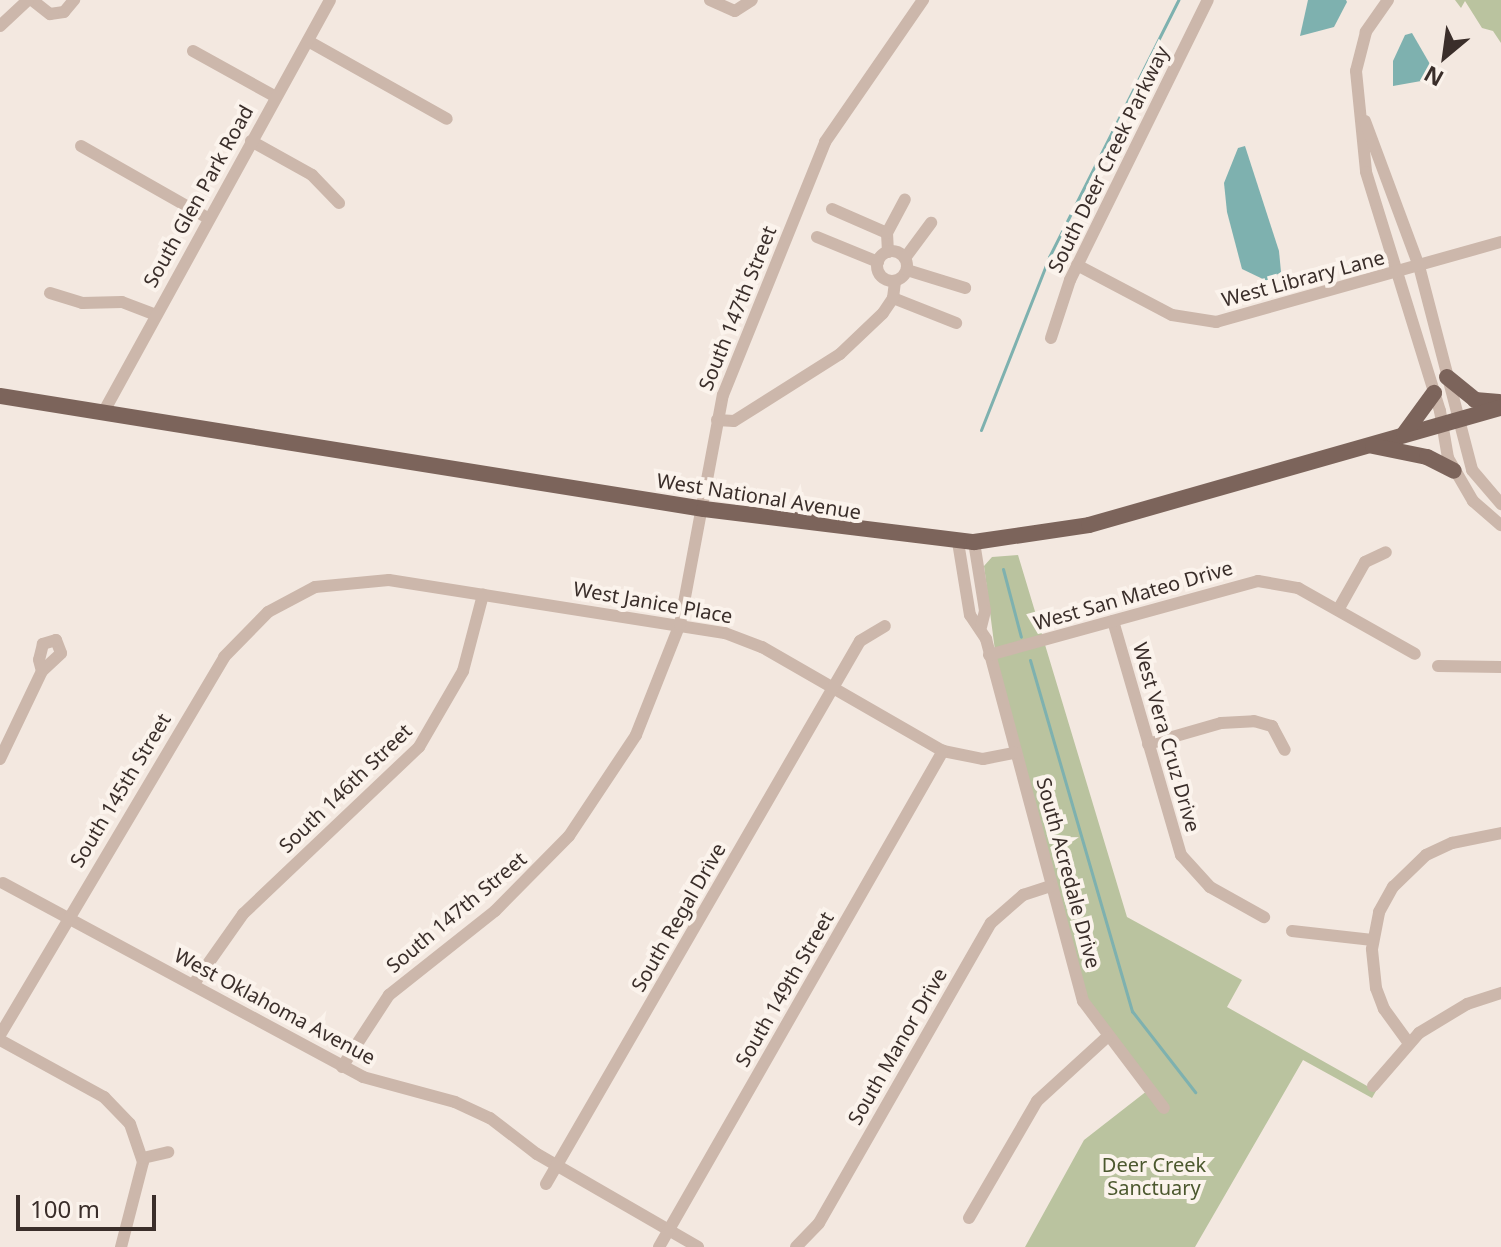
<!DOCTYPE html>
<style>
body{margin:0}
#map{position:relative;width:1501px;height:1247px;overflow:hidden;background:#f3e8e0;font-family:"Noto Sans",sans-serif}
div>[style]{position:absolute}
.green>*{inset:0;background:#bac39f}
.water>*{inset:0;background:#7eb1af}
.stream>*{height:3px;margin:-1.5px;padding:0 1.5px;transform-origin:1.5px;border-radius:1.5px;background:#7eb1af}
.minor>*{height:12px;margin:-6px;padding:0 6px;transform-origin:6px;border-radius:6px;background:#ccb7ab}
.minor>.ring{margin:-6px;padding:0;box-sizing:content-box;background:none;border:12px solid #ccb7ab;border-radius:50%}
.major>*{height:16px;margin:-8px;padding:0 8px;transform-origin:8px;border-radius:8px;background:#7c645b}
span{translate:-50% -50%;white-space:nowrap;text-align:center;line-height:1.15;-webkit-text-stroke:8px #fbf3ec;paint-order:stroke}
.street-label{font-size:20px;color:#3a2e2a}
.park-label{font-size:20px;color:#4c582e}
.north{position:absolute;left:1405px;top:16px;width:80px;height:80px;-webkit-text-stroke:6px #fbf3ec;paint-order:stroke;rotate:209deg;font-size:22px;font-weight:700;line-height:32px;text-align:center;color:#3a2e2a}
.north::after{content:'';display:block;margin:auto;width:28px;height:36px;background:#3a2e2a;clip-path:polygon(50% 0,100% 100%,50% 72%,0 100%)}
.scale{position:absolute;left:16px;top:1195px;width:140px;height:36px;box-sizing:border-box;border:4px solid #3a2e2a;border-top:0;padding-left:10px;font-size:24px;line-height:28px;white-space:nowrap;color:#3a2e2a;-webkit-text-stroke:6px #fbf3ec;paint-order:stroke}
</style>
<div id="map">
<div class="green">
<i style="clip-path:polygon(1455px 0,1501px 0,1501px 43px,1493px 31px,1482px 28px,1465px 1px,1461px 8px)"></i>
<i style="clip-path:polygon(1018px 555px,1127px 917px,1242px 980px,1227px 1007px,1376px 1091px,1372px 1098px,1303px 1060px,1195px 1247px,1025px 1247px,1084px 1140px,1152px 1087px,1090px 1009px,997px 666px,984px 566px,992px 557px)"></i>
</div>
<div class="water">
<i style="clip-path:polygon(1308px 0,1346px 0,1347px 2px,1334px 27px,1300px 36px)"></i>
<i style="clip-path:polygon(1412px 33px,1438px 78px,1393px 86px,1393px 61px,1405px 35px)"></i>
<i style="clip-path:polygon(1245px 146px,1279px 251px,1281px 272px,1267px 281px,1242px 269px,1227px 212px,1224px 183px,1238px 148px)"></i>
</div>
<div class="stream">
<i style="left:981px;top:430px;width:186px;rotate:-68.5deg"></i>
<i style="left:1049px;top:257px;width:288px;rotate:-63.3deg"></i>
<i style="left:1003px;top:569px;width:70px;rotate:75.2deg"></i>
<i style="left:1030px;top:660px;width:366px;rotate:73.8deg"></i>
<i style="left:1132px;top:1011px;width:103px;rotate:52.1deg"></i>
</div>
<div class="minor">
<i style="left:32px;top:0;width:23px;rotate:38deg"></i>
<i style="left:50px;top:14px;width:14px;rotate:-8deg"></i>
<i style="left:64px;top:12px;width:16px;rotate:-50deg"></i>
<i style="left:710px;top:0;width:27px;rotate:24deg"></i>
<i style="left:735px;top:11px;width:20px;rotate:-33deg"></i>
<i style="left:1388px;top:0;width:39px;rotate:125deg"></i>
<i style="left:1366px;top:32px;width:40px;rotate:104.4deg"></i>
<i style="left:1356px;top:71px;width:101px;rotate:84.3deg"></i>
<i style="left:1366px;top:172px;width:250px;rotate:72.8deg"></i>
<i style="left:1440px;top:411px;width:48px;rotate:80.3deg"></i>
<i style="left:1448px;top:458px;width:50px;rotate:59.8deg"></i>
<i style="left:1473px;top:501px;width:37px;rotate:41deg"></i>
<i style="left:0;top:26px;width:38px;rotate:-43deg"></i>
<i style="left:308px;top:41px;width:159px;rotate:29.3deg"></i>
<i style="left:193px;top:51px;width:95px;rotate:29deg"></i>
<i style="left:1365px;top:121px;width:155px;rotate:69.6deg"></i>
<i style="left:1419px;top:266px;width:211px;rotate:75.4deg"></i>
<i style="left:1472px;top:470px;width:45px;rotate:49.5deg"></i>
<i style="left:251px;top:141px;width:70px;rotate:29.1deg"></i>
<i style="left:312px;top:175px;width:39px;rotate:46deg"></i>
<i style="left:81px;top:146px;width:146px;rotate:29.6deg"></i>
<i style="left:832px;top:209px;width:60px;rotate:23.6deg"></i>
<i style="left:887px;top:233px;width:19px;rotate:87deg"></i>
<i style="left:887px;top:233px;width:38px;rotate:-62deg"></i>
<i style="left:817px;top:237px;width:66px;rotate:22.3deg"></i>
<i class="ring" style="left:877px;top:251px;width:18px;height:18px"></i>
<i style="left:905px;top:258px;width:44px;rotate:-53.4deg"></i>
<i style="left:1077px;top:265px;width:107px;rotate:27.8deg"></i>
<i style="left:1172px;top:315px;width:45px;rotate:9deg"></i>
<i style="left:1216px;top:322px;width:296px;rotate:-15.7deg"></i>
<i style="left:907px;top:270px;width:61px;rotate:17.2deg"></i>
<i style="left:50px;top:293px;width:34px;rotate:17deg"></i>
<i style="left:82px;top:303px;width:40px;rotate:-1.4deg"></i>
<i style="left:122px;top:302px;width:34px;rotate:21deg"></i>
<i style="left:893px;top:298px;width:68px;rotate:21.6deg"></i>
<i style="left:1051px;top:338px;width:61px;rotate:-71.9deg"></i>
<i style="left:1070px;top:280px;width:312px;rotate:-63.8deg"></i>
<i style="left:103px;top:413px;width:471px;rotate:-61.2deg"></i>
<i style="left:717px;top:420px;width:17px;rotate:3deg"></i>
<i style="left:734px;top:421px;width:125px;rotate:-32.3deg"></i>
<i style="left:840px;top:354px;width:59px;rotate:-43.6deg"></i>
<i style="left:883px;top:313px;width:18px;rotate:-56deg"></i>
<i style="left:893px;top:298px;width:17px;rotate:-83deg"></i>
<i style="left:958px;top:542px;width:74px;rotate:80.7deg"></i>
<i style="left:970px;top:615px;width:29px;rotate:56deg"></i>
<i style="left:986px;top:639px;width:375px;rotate:75deg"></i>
<i style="left:1083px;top:1001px;width:134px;rotate:52.9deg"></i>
<i style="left:974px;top:542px;width:70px;rotate:80.9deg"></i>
<i style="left:985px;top:611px;width:16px;rotate:104deg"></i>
<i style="left:1338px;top:610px;width:55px;rotate:-60.6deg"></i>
<i style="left:1365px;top:562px;width:23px;rotate:-25deg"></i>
<i style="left:1113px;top:621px;width:244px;rotate:73.8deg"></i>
<i style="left:1181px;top:855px;width:43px;rotate:47.8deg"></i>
<i style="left:1210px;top:887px;width:62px;rotate:29.1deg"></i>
<i style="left:989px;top:655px;width:279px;rotate:-15.4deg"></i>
<i style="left:1258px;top:581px;width:41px;rotate:9.9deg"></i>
<i style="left:1298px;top:588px;width:134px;rotate:29.4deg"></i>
<i style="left:1438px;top:666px;width:63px;rotate:0.9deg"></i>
<i style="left:1148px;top:744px;width:76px;rotate:-16deg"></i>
<i style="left:1221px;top:723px;width:33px;rotate:-3deg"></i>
<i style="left:1254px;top:721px;width:19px;rotate:16deg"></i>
<i style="left:1272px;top:726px;width:27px;rotate:62deg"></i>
<i style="left:0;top:759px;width:98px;rotate:-64.5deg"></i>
<i style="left:42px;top:671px;width:26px;rotate:-43deg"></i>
<i style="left:61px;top:653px;width:14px;rotate:-111deg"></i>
<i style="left:56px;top:640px;width:14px;rotate:163deg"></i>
<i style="left:43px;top:644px;width:16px;rotate:104deg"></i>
<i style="left:39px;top:660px;width:11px;rotate:75deg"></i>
<i style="left:3px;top:883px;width:409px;rotate:28.3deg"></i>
<i style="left:363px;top:1077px;width:95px;rotate:15.2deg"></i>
<i style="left:455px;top:1102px;width:38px;rotate:25deg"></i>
<i style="left:490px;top:1118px;width:59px;rotate:37.5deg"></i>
<i style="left:537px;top:1154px;width:186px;rotate:30deg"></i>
<i style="left:1292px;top:931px;width:81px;rotate:6.4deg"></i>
<i style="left:193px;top:985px;width:87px;rotate:-54.8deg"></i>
<i style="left:243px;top:914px;width:243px;rotate:-43.5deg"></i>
<i style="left:419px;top:747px;width:88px;rotate:-59.9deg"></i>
<i style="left:463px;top:671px;width:79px;rotate:-75.3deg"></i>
<i style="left:0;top:1035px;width:439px;rotate:-59.3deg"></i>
<i style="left:224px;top:657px;width:63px;rotate:-45.6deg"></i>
<i style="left:268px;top:612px;width:53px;rotate:-28deg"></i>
<i style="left:315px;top:587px;width:74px;rotate:-5.4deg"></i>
<i style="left:389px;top:580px;width:340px;rotate:9deg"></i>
<i style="left:725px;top:633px;width:40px;rotate:21deg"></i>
<i style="left:762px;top:647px;width:209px;rotate:29.9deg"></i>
<i style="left:943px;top:751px;width:41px;rotate:11.3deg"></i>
<i style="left:983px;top:759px;width:33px;rotate:-11deg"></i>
<i style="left:0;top:1040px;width:119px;rotate:28.7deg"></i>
<i style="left:104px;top:1097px;width:37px;rotate:46deg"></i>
<i style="left:130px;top:1124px;width:40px;rotate:71.1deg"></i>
<i style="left:143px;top:1162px;width:88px;rotate:104.5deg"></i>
<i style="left:1408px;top:1042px;width:41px;rotate:-126deg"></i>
<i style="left:1384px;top:1009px;width:22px;rotate:-111deg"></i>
<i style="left:1376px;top:988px;width:39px;rotate:-96deg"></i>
<i style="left:1372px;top:949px;width:38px;rotate:-79deg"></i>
<i style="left:1379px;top:912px;width:29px;rotate:-61deg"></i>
<i style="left:1393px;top:887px;width:46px;rotate:-44.1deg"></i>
<i style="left:1426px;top:855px;width:29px;rotate:-25deg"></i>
<i style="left:1452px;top:843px;width:50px;rotate:-11.5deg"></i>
<i style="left:342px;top:1067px;width:86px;rotate:-56.9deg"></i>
<i style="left:389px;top:995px;width:135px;rotate:-38.4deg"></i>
<i style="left:495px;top:911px;width:105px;rotate:-45.4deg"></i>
<i style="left:569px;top:836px;width:121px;rotate:-56.4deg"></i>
<i style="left:636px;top:735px;width:119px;rotate:-68.4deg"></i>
<i style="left:680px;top:624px;width:233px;rotate:-79.4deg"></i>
<i style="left:723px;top:395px;width:273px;rotate:-68deg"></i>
<i style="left:825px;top:142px;width:173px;rotate:-55.4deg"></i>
<i style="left:1373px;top:1086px;width:70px;rotate:-49deg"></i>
<i style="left:1419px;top:1033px;width:56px;rotate:-31.1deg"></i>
<i style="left:1467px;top:1004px;width:36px;rotate:-18deg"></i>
<i style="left:143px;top:1158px;width:26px;rotate:-13deg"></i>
<i style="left:546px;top:1184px;width:627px;rotate:-59.96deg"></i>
<i style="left:860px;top:641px;width:29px;rotate:-31deg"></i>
<i style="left:969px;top:1218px;width:135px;rotate:-59.8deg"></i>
<i style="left:1037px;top:1101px;width:95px;rotate:-42.4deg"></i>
<i style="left:659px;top:1247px;width:572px;rotate:-60.21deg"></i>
<i style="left:796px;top:1247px;width:33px;rotate:-46deg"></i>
<i style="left:819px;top:1223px;width:346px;rotate:-60.2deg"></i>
<i style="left:991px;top:923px;width:43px;rotate:-41.2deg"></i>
<i style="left:1023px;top:895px;width:29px;rotate:-18deg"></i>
</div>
<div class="major">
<i style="left:1447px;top:377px;width:36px;rotate:39deg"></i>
<i style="left:1475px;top:400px;width:24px;rotate:5deg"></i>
<i style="left:0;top:396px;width:713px;rotate:9.12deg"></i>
<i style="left:704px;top:509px;width:272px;rotate:7deg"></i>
<i style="left:974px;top:542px;width:116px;rotate:-8.4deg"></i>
<i style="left:1089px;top:525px;width:428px;rotate:-15.9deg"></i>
<i style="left:1404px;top:434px;width:51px;rotate:-53.8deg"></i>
<i style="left:1373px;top:446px;width:55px;rotate:11.5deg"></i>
<i style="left:1427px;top:457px;width:30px;rotate:27deg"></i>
</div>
<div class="street-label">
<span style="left:1108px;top:159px;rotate:-64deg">South Deer Creek Parkway</span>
<span style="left:198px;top:196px;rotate:-61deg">South Glen Park Road</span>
<span style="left:1303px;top:278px;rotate:-15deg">West Library Lane</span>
<span style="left:737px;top:308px;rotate:-68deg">South 147th Street</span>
<span style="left:759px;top:496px;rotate:9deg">West National Avenue</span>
<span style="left:1133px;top:595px;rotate:-16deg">West San Mateo Drive</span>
<span style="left:653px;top:602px;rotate:10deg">West Janice Place</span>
<span style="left:1167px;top:737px;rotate:74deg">West Vera Cruz Drive</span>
<span style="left:345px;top:788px;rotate:-44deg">South 146th Street</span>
<span style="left:120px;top:790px;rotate:-59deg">South 145th Street</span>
<span style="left:1069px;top:873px;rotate:75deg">South Acredale Drive</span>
<span style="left:456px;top:912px;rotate:-40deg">South 147th Street</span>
<span style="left:678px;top:917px;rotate:-60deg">South Regal Drive</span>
<span style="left:784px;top:989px;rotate:-60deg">South 149th Street</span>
<span style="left:275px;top:1006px;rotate:28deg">West Oklahoma Avenue</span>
<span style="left:897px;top:1046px;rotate:-60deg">South Manor Drive</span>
</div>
<div class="park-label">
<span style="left:1154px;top:1176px">Deer Creek<br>Sanctuary</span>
</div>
<div class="north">N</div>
<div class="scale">100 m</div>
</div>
